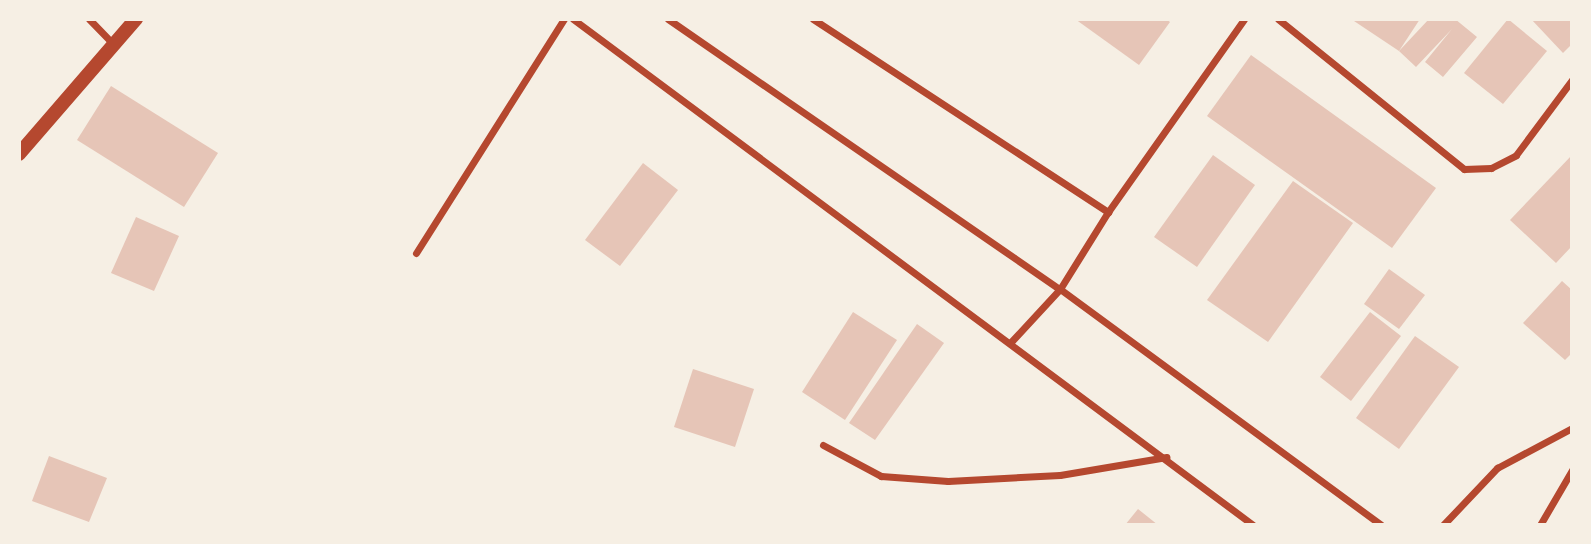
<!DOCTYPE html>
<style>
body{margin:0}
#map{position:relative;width:1591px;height:544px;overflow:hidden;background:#f6efe4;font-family:"PT Sans",sans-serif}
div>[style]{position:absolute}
.building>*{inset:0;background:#e6c5b7}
.minor>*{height:7px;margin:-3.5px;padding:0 3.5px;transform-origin:3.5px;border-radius:3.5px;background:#b5482f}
.secondary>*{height:14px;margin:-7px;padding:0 7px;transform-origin:7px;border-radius:7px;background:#b5482f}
span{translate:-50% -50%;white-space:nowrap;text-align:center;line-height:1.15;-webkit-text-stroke:7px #f6efe4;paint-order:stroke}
.frame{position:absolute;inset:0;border:21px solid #f6efe4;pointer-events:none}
</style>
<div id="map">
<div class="building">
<i style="clip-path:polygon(1075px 19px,1166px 19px,1170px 22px,1139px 65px)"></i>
<i style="clip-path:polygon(1355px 19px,1420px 19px,1399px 51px,1354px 21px)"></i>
<i style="clip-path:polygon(1429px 19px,1455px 19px,1477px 37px,1443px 77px,1425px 62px,1452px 29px,1416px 67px,1399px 51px)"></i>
<i style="clip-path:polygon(1508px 19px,1547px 51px,1503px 104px,1464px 73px)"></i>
<i style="clip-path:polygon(1531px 19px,1572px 19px,1572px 44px,1563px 53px)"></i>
<i style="clip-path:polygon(1251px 55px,1436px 188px,1392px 248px,1207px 116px)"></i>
<i style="clip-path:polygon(111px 86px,218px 153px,184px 207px,77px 140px)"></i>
<i style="clip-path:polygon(1213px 155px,1255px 185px,1197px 267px,1154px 237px)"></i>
<i style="clip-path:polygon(1572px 155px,1572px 246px,1556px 263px,1510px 220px)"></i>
<i style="clip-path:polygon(643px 163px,678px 190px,620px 266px,585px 240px)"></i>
<i style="clip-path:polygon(1293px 181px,1353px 223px,1268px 342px,1207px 300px)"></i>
<i style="clip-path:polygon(136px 217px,179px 236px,154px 291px,111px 273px)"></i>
<i style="clip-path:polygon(1389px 269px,1425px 295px,1399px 329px,1364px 304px)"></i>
<i style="clip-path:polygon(1562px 281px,1572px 290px,1572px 353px,1565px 360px,1523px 323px)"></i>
<i style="clip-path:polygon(853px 312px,897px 340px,845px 420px,802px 392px)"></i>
<i style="clip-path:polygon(1370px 312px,1401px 336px,1351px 401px,1320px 377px)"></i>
<i style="clip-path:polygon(917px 324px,944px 343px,875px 440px,849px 423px)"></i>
<i style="clip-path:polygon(1415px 336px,1459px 367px,1399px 449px,1356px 418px)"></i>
<i style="clip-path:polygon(693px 369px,754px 389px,735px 447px,674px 427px)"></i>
<i style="clip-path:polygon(49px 456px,107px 478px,89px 522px,32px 501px)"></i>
<i style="clip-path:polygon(1138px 509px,1158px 525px,1125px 525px)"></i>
</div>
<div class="minor">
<i style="left:89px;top:19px;width:35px;rotate:46deg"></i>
<i style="left:573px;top:19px;width:848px;rotate:36.65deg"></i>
<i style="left:668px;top:19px;width:476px;rotate:34.6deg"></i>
<i style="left:1060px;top:289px;width:398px;rotate:36.3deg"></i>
<i style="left:813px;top:19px;width:353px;rotate:33.2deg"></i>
<i style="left:1278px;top:19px;width:239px;rotate:38.9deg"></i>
<i style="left:1464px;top:169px;width:27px;rotate:-2deg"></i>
<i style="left:1491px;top:168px;width:28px;rotate:-27deg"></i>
<i style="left:1516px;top:155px;width:94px;rotate:-53.3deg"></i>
<i style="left:416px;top:253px;width:277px;rotate:-57.7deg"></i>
<i style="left:1010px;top:343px;width:74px;rotate:-47.2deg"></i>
<i style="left:1060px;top:289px;width:91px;rotate:-58.1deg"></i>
<i style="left:1108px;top:212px;width:236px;rotate:-54.8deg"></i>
<i style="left:823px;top:445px;width:66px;rotate:28.1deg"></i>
<i style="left:881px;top:476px;width:67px;rotate:4.3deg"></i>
<i style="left:948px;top:481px;width:112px;rotate:-3.1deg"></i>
<i style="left:1060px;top:475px;width:108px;rotate:-9.6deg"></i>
<i style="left:1443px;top:525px;width:79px;rotate:-46.5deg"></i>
<i style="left:1497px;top:468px;width:85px;rotate:-28.1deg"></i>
<i style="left:1540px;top:525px;width:64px;rotate:-59.8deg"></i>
</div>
<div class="secondary">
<i style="left:19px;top:154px;width:179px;rotate:-49.1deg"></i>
</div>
<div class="frame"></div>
</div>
